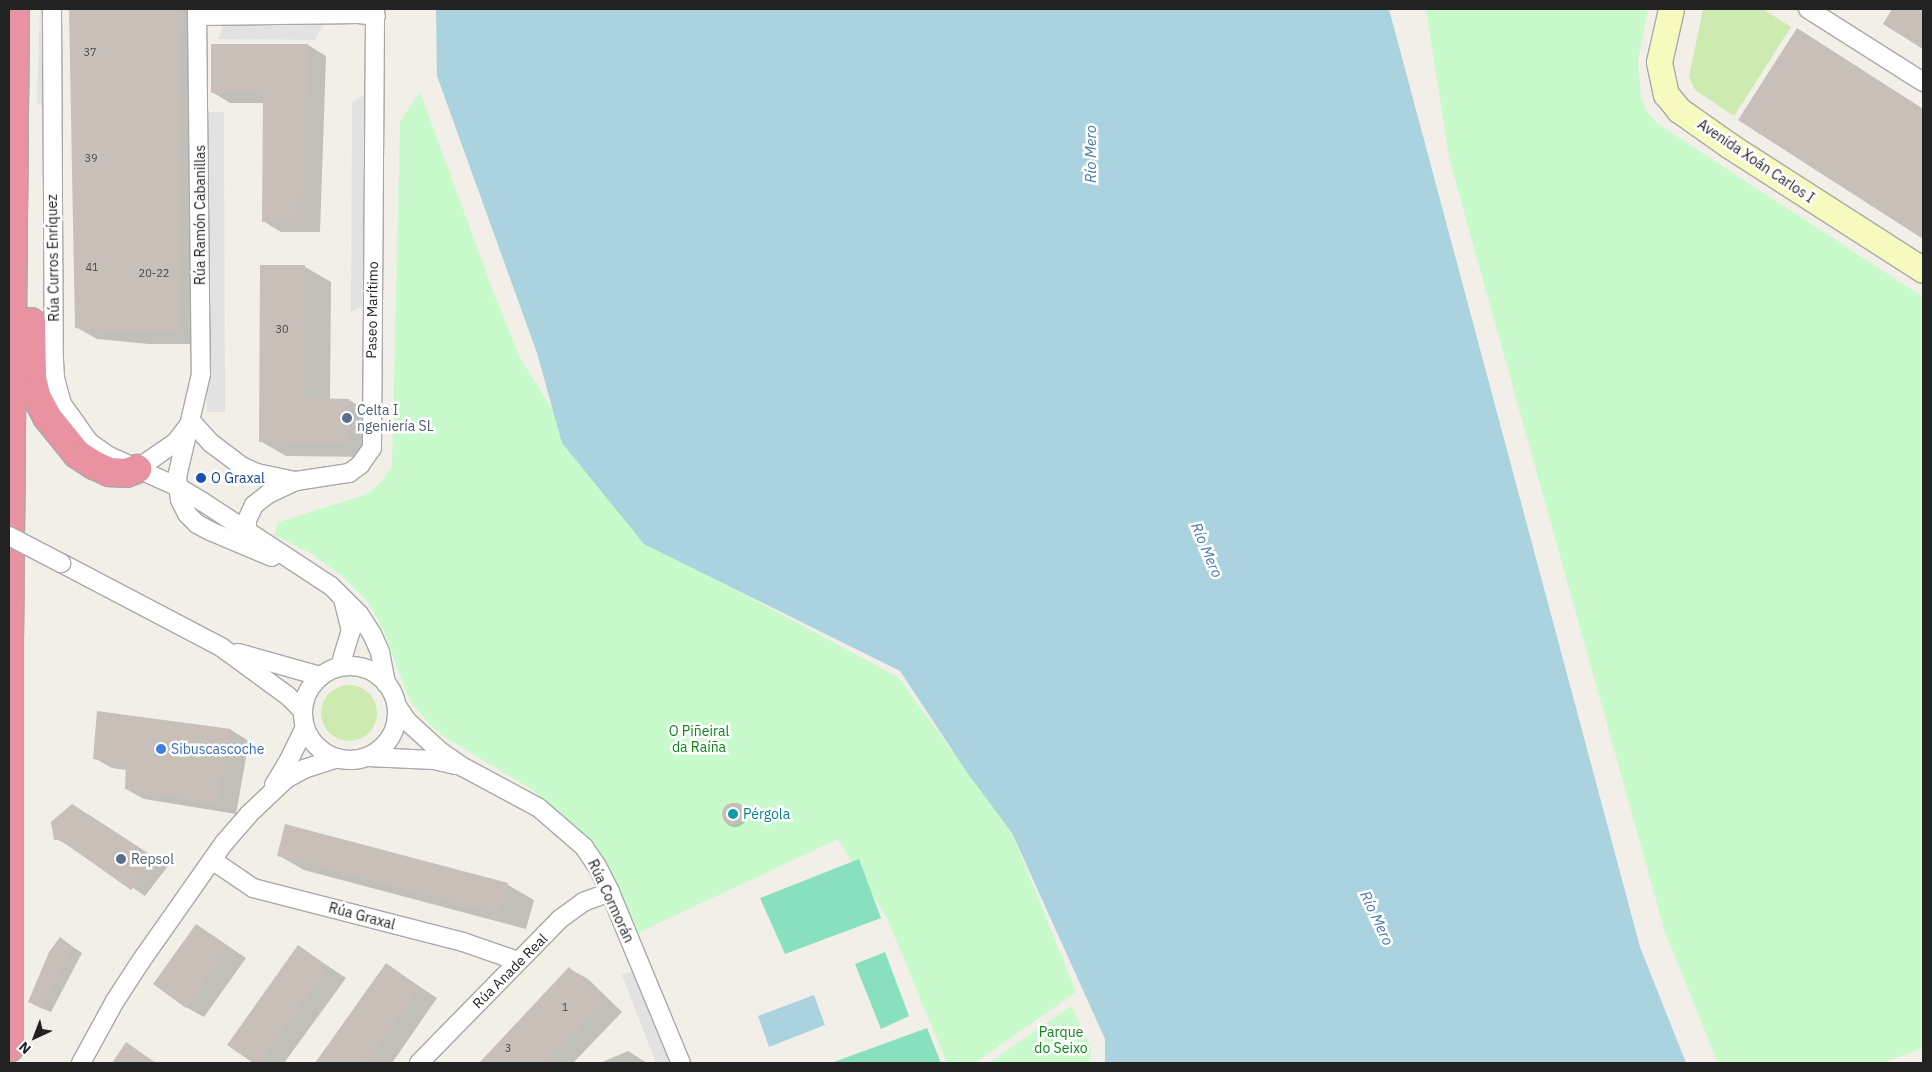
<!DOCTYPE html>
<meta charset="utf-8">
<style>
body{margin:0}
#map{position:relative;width:1932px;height:1072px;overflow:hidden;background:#f2efe9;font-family:"IBM Plex Sans",sans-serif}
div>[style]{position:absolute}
.grass>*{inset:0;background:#cdebb0}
.round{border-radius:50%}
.park>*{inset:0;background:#c8facc}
.pitch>*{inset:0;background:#88e0be}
.parking>*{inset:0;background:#e2e2e2}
.water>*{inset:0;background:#aad3df}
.shadow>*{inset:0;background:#0003}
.building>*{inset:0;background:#c7bfb8}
.roads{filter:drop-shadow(1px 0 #a9a9a9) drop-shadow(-1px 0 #a9a9a9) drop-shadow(0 1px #a9a9a9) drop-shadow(0 -1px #a9a9a9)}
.street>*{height:18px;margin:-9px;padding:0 9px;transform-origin:9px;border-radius:9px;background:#fff}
.street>.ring{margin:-9px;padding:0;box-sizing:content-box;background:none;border:18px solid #fff;border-radius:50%}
.secondary>*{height:25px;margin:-12.5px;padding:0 12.5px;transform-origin:12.5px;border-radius:12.5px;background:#f7fabf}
.highway>*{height:28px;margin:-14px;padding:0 14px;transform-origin:14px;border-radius:14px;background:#e892a2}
.bridges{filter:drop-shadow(1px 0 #a9a9a9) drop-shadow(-1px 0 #a9a9a9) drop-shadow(0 1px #a9a9a9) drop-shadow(0 -1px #a9a9a9)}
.street-bridge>*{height:18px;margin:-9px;padding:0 9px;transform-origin:9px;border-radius:9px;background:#fff}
.dots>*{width:14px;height:14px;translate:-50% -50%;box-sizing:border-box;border:2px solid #fff;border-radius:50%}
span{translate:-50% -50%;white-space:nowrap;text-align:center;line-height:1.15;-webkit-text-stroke:5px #fff;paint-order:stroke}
.number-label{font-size:11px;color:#4b4948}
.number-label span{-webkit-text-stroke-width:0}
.street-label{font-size:14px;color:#222}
.service-label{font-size:14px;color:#4e5e75}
.left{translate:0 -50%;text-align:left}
.transit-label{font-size:14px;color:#164399}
.park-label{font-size:14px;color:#0c8416}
.shop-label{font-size:14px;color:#366cbe}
.culture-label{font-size:14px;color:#0d838f}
.water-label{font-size:15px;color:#4a7aab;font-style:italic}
.frame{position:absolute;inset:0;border:10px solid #222;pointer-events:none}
.north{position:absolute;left:10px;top:1012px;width:50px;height:50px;-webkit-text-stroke:4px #fff;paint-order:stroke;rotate:223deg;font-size:14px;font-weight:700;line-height:20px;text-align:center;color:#222}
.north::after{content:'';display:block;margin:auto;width:18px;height:22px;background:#222;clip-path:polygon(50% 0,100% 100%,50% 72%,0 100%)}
</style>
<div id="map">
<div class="grass">
<i style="clip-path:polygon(1703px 9px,1763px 9px,1791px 27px,1734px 116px,1695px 90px,1689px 77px)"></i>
<i class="round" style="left:321px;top:685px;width:56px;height:56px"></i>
</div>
<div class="park">
<i style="clip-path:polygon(1426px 9px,1648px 9px,1638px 61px,1640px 85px,1641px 98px,1647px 112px,1658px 124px,1923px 297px,1923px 1048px,1882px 1063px,1718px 1063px,1664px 929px,1449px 158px)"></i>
<i style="clip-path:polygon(420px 92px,496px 299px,521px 360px,600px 483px,667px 553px,898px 677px,1012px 833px,1076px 992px,975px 1063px,947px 1063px,887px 918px,838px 839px,638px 933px,609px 870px,594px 845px,579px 829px,534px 791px,440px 734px,422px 716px,408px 697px,384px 631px,368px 602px,342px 576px,312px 554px,274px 535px,279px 522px,367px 494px,383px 480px,392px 466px,400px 121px)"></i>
<i style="clip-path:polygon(1071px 1006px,1091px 1048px,1089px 1063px,989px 1063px)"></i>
</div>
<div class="pitch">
<i style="clip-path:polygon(859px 859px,881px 918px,785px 954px,760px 898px)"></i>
<i style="clip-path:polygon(885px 952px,909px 1016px,881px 1029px,855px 964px)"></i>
<i style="clip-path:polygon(927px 1028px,941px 1063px,831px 1063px)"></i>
</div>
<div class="parking">
<i style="clip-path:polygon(40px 9px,47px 9px,43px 107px,37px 102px)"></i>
<i style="clip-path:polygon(323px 25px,315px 40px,218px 39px,223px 26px)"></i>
<i style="clip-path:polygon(370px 92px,369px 303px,351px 312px,352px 102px)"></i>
<i style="clip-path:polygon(206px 112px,224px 112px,225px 412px,207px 412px)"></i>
<i style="clip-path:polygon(636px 969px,672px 1063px,656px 1063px,622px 975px)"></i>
</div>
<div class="water">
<i style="clip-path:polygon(436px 9px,1389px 9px,1640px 947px,1686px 1063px,1105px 1063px,1105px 1039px,1012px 833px,966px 771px,900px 671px,644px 544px,562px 443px,537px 353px,437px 76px)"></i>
<i style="clip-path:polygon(814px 995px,825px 1025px,769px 1047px,758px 1016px)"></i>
</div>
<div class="shadow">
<i style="clip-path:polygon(70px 9px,198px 9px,201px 344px,149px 344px,97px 339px,76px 327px)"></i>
<i style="clip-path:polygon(1893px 9px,1923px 9px,1923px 48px,1884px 23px)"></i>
<i style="clip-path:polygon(1798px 29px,1923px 109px,1923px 237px,1740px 119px)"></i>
<i style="clip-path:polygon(308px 45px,326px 56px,320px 232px,281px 232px,263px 221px,264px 103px,230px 103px,212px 92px)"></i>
<i style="clip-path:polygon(305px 267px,331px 282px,330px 400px,349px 400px,375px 415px,375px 457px,286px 456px,260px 441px)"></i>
<i style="clip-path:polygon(98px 712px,231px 730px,249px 741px,236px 814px,144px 799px,126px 789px,127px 770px,112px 768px,94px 758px)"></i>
<i class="round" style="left:723px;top:803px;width:24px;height:24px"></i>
<i style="clip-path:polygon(86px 813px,168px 866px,145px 896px,72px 847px,56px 839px)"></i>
<i style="clip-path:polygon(286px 826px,508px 885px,534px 900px,526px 929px,304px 870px,278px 855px)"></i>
<i style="clip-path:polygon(197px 925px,246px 958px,204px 1017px,186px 1007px)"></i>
<i style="clip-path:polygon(69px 944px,82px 953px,51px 1012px,38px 1007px)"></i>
<i style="clip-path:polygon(299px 947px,346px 978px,284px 1063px,255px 1063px,228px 1044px)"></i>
<i style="clip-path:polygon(386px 965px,437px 998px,392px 1063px,317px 1063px)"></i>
<i style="clip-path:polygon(570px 969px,588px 979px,622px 1012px,573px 1063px,481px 1063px)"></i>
<i style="clip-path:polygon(628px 1051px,647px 1063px,600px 1063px)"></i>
</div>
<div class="building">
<i style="clip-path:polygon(69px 9px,177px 9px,181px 113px,180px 333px,128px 333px,75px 328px)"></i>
<i style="clip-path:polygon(1892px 9px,1923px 9px,1923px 49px,1883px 24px)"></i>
<i style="clip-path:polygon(1797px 28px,1923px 109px,1923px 239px,1738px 120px)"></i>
<i style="clip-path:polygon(211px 44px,308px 44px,302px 223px,262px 222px,263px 94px,211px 93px)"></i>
<i style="clip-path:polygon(260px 265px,305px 265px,304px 398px,349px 399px,349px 443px,259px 442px)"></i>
<i style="clip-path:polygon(97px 711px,231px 729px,218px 805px,125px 789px,126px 763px,93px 759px)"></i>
<i class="round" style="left:722px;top:803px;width:22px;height:22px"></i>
<i style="clip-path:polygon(72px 804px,155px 858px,131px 890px,60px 840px,54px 840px,51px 822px)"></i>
<i style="clip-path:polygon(285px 824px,508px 883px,500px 915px,277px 856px)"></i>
<i style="clip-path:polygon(196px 924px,229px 947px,186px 1008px,153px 984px)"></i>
<i style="clip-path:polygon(60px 937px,73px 947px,41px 1008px,28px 1002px,49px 952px)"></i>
<i style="clip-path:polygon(298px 945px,329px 967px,259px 1063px,253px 1063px,227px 1045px)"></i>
<i style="clip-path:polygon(386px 963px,420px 987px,366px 1063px,315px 1063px)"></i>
<i style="clip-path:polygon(569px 967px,605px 1001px,545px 1063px,479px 1063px)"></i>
<i style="clip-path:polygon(126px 1042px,156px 1063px,112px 1063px)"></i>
</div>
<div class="roads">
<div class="street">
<i style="left:52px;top:9px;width:351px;rotate:89.7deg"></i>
<i style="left:54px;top:360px;width:18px;rotate:87deg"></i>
<i style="left:55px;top:378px;width:27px;rotate:75deg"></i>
<i style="left:62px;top:404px;width:47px;rotate:54.6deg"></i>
<i style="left:89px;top:442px;width:24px;rotate:35deg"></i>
<i style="left:109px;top:456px;width:76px;rotate:24.2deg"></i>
<i style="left:178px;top:487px;width:29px;rotate:31deg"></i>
<i style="left:203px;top:502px;width:153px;rotate:33.3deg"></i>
<i style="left:331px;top:586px;width:40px;rotate:45deg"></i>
<i style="left:359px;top:614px;width:24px;rotate:57deg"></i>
<i style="left:372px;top:634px;width:20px;rotate:66deg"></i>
<i style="left:380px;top:652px;width:32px;rotate:79deg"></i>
<i style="left:197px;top:9px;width:365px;rotate:89.4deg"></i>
<i style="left:201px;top:374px;width:106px;rotate:103.1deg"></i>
<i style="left:177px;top:477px;width:10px;rotate:84deg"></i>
<i style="left:178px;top:487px;width:13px;rotate:81deg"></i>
<i style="left:180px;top:500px;width:16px;rotate:63deg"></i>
<i style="left:187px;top:514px;width:14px;rotate:45deg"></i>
<i style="left:197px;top:524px;width:15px;rotate:28deg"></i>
<i style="left:210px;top:531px;width:67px;rotate:22.8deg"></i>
<i style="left:1808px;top:9px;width:136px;rotate:32.4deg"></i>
<i style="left:198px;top:16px;width:160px;rotate:-0.7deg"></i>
<i style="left:358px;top:14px;width:18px;rotate:6deg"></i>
<i style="left:191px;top:421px;width:30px;rotate:48deg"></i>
<i style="left:211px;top:443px;width:38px;rotate:37deg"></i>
<i style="left:241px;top:466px;width:17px;rotate:24deg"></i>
<i style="left:257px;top:473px;width:40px;rotate:12deg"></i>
<i style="left:137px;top:469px;width:47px;rotate:-34.7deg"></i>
<i style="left:176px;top:442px;width:20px;rotate:-53deg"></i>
<i style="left:247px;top:530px;width:10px;rotate:-90deg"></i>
<i style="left:247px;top:520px;width:17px;rotate:-65deg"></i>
<i style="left:254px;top:505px;width:18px;rotate:-38deg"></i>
<i style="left:268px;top:494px;width:31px;rotate:-25deg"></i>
<i style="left:296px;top:481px;width:54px;rotate:-8.6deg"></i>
<i style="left:349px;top:473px;width:14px;rotate:-36deg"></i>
<i style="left:360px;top:465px;width:21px;rotate:-55deg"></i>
<i style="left:372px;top:448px;width:439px;rotate:-89.6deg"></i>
<i style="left:61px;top:563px;width:181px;rotate:27.7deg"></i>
<i style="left:221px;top:647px;width:83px;rotate:36.2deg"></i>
<i style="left:288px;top:696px;width:20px;rotate:45deg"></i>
<i style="left:238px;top:653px;width:85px;rotate:15.7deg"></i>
<i class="ring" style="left:303px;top:666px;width:76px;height:76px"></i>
<i style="left:340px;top:666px;width:37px;rotate:-73deg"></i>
<i style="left:351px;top:631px;width:30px;rotate:-104deg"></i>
<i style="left:397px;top:706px;width:18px;rotate:56deg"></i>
<i style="left:407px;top:721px;width:45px;rotate:42.3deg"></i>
<i style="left:440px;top:751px;width:28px;rotate:35deg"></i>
<i style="left:463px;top:767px;width:86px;rotate:28.3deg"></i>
<i style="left:539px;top:808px;width:60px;rotate:40.9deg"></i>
<i style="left:584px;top:847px;width:23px;rotate:56deg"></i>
<i style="left:597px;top:866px;width:29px;rotate:63deg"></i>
<i style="left:610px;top:892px;width:185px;rotate:67.5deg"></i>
<i style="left:368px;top:757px;width:66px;rotate:2.6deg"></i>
<i style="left:434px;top:760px;width:22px;rotate:13deg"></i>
<i style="left:274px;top:785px;width:27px;rotate:-59deg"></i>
<i style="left:288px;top:762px;width:39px;rotate:-64deg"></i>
<i style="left:212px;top:860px;width:50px;rotate:34.3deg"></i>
<i style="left:253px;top:888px;width:217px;rotate:14.4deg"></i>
<i style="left:463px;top:942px;width:58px;rotate:19.1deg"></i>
<i style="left:81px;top:1063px;width:71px;rotate:-61.3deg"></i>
<i style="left:115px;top:1001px;width:48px;rotate:-57deg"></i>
<i style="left:141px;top:961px;width:144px;rotate:-54.9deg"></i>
<i style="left:224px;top:843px;width:37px;rotate:-49deg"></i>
<i style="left:248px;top:815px;width:52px;rotate:-43.5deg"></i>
<i style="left:286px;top:779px;width:21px;rotate:-29deg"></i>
<i style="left:304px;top:769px;width:35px;rotate:-18deg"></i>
<i style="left:419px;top:1063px;width:202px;rotate:-45.6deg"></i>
<i style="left:560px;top:919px;width:29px;rotate:-36deg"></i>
<i style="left:583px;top:902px;width:29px;rotate:-20deg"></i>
</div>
<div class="secondary">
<i style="left:1671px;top:9px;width:54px;rotate:102.8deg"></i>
<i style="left:1659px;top:62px;width:33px;rotate:78deg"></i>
<i style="left:1666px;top:94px;width:21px;rotate:51deg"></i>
<i style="left:1679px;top:110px;width:62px;rotate:35.2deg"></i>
<i style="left:1730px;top:146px;width:229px;rotate:32.7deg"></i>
</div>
<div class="highway">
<i style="left:31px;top:322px;width:56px;rotate:89deg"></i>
<i style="left:32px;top:378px;width:18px;rotate:77deg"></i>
<i style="left:36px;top:396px;width:24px;rotate:62deg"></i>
<i style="left:47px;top:417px;width:48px;rotate:51deg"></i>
<i style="left:77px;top:454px;width:20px;rotate:33deg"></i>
<i style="left:94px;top:465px;width:17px;rotate:25deg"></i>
<i style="left:109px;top:472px;width:17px;rotate:3deg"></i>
<i style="left:126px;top:473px;width:12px;rotate:-20deg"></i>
<i style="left:9px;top:1048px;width:407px;rotate:-90deg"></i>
<i style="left:9px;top:641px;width:632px;rotate:-89.46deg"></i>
</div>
</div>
<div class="bridges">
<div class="street-bridge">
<i style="left:9px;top:536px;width:59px;rotate:27.4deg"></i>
</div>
</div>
<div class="dots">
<i style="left:347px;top:418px;background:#5c6f8a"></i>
<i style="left:201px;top:478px;background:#1a4fb4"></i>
<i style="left:161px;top:749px;background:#3f7fe0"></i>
<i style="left:733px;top:814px;background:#0f9aa8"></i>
<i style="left:121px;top:859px;background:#5c6f8a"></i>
</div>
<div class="number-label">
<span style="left:90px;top:52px">37</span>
<span style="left:91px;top:158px">39</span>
<span style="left:92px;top:267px">41</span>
<span style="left:154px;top:273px">20-22</span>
<span style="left:282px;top:329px">30</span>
<span style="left:565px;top:1007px">1</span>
<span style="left:508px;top:1048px">3</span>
</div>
<div class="street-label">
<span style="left:1756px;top:161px;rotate:34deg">Avenida Xoán Carlos I</span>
<span style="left:200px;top:215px;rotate:-90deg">Rúa Ramón Cabanillas</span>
<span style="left:53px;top:258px;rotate:-91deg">Rúa Curros Enríquez</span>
<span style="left:372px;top:310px;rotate:-89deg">Paseo Marítimo</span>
<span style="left:611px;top:901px;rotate:65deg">Rúa Cormorán</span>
<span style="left:362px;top:916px;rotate:15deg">Rúa Graxal</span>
<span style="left:510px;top:971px;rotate:-45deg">Rúa Anade Real</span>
</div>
<div class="service-label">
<span class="left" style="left:357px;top:418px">Celta I<br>ngeniería SL</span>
<span class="left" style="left:131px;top:859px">Repsol</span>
</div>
<div class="transit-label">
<span class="left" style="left:211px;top:478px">O Graxal</span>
</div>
<div class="park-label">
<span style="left:699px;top:739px">O Piñeiral<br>da Raíña</span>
<span style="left:1061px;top:1040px">Parque<br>do Seixo</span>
</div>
<div class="shop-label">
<span class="left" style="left:171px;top:749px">Sibuscascoche</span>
</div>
<div class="culture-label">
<span class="left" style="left:743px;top:814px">Pérgola</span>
</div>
<div class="water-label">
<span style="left:1091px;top:154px;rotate:-90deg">Río Mero</span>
<span style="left:1207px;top:550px;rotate:67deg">Río Mero</span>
<span style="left:1377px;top:918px;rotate:65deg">Río Mero</span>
</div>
<div class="frame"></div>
<div class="north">N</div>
</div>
